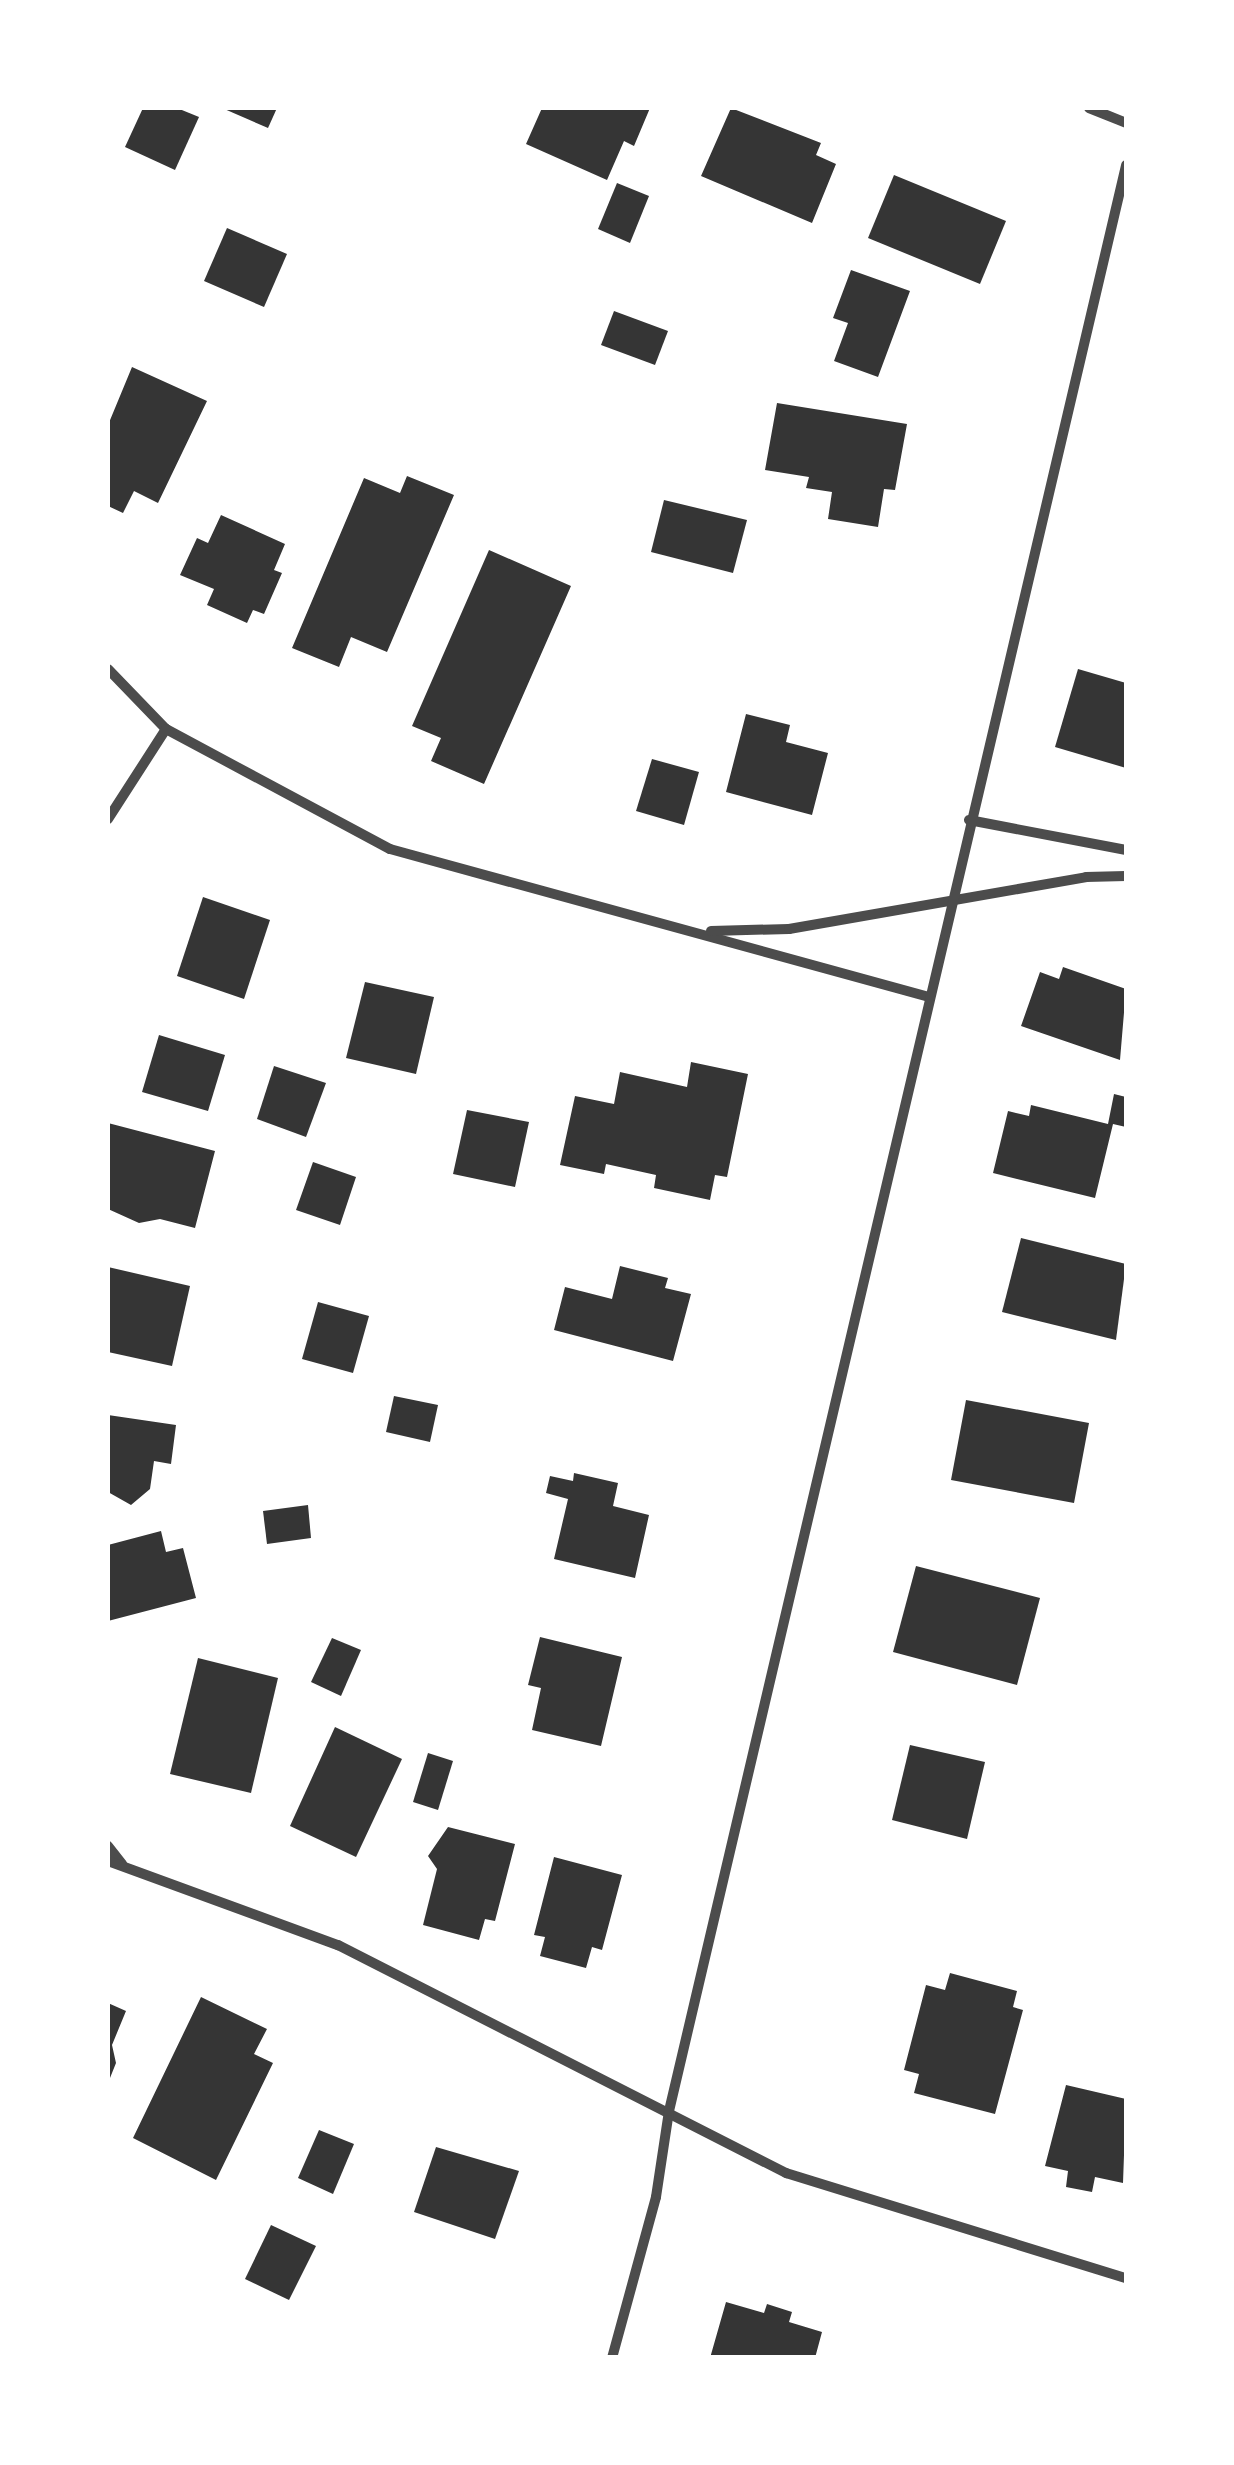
<!DOCTYPE html>
<style>
body{margin:0}
#map{position:relative;width:1234px;height:2465px;overflow:hidden;background:#fff;font-family:"Open Sans",sans-serif}
div>[style]{position:absolute}
.building>*{inset:0;background:#353535}
.minor>*{height:10px;margin:-5px;padding:0 5px;transform-origin:5px;border-radius:5px;background:#4c4c4c}
span{translate:-50% -50%;white-space:nowrap;text-align:center;line-height:1.15;-webkit-text-stroke:10px #fff;paint-order:stroke}
.frame{position:absolute;inset:0;border:110px solid #fff;pointer-events:none}
</style>
<div id="map">
<div class="building">
<i style="clip-path:polygon(143px 108px,177px 108px,199px 117px,175px 170px,125px 147px)"></i>
<i style="clip-path:polygon(222px 108px,277px 108px,268px 128px)"></i>
<i style="clip-path:polygon(542px 108px,650px 108px,634px 146px,624px 141px,607px 180px,526px 144px)"></i>
<i style="clip-path:polygon(731px 108px,821px 143px,816px 155px,836px 164px,812px 223px,701px 176px)"></i>
<i style="clip-path:polygon(894px 175px,1006px 221px,980px 284px,868px 238px)"></i>
<i style="clip-path:polygon(617px 183px,649px 196px,630px 243px,598px 229px)"></i>
<i style="clip-path:polygon(227px 228px,287px 254px,264px 307px,204px 281px)"></i>
<i style="clip-path:polygon(851px 270px,910px 291px,878px 377px,834px 361px,848px 323px,833px 318px)"></i>
<i style="clip-path:polygon(614px 311px,668px 331px,655px 365px,601px 345px)"></i>
<i style="clip-path:polygon(132px 367px,207px 401px,158px 503px,134px 491px,123px 513px,108px 506px,108px 425px)"></i>
<i style="clip-path:polygon(777px 403px,907px 424px,895px 490px,884px 489px,878px 527px,828px 519px,832px 492px,806px 488px,809px 477px,765px 470px)"></i>
<i style="clip-path:polygon(407px 476px,454px 495px,387px 652px,351px 637px,339px 667px,292px 648px,364px 478px,400px 493px)"></i>
<i style="clip-path:polygon(664px 500px,747px 520px,733px 573px,651px 552px)"></i>
<i style="clip-path:polygon(221px 515px,285px 544px,274px 570px,282px 573px,264px 614px,253px 610px,247px 623px,207px 605px,214px 589px,180px 575px,197px 538px,208px 543px)"></i>
<i style="clip-path:polygon(489px 550px,571px 586px,484px 784px,431px 761px,441px 738px,412px 726px)"></i>
<i style="clip-path:polygon(1078px 669px,1126px 683px,1126px 768px,1055px 747px)"></i>
<i style="clip-path:polygon(746px 714px,790px 725px,786px 742px,828px 753px,812px 815px,726px 792px)"></i>
<i style="clip-path:polygon(652px 759px,699px 772px,684px 825px,636px 811px)"></i>
<i style="clip-path:polygon(203px 897px,270px 920px,244px 999px,177px 976px)"></i>
<i style="clip-path:polygon(1063px 967px,1126px 989px,1120px 1060px,1021px 1026px,1040px 972px,1059px 979px)"></i>
<i style="clip-path:polygon(365px 982px,434px 997px,416px 1074px,346px 1058px)"></i>
<i style="clip-path:polygon(159px 1035px,225px 1055px,208px 1111px,142px 1092px)"></i>
<i style="clip-path:polygon(691px 1062px,748px 1074px,727px 1177px,715px 1175px,710px 1200px,654px 1188px,656px 1175px,606px 1164px,604px 1174px,560px 1165px,575px 1096px,614px 1104px,620px 1072px,687px 1087px)"></i>
<i style="clip-path:polygon(274px 1066px,326px 1083px,306px 1137px,257px 1119px)"></i>
<i style="clip-path:polygon(1114px 1094px,1126px 1097px,1126px 1127px,1113px 1124px,1095px 1198px,993px 1173px,1008px 1111px,1029px 1116px,1031px 1105px,1108px 1124px)"></i>
<i style="clip-path:polygon(467px 1110px,529px 1122px,515px 1187px,453px 1174px)"></i>
<i style="clip-path:polygon(108px 1123px,215px 1151px,195px 1228px,160px 1219px,139px 1223px,108px 1209px)"></i>
<i style="clip-path:polygon(313px 1162px,356px 1177px,340px 1225px,296px 1210px)"></i>
<i style="clip-path:polygon(1021px 1238px,1126px 1264px,1116px 1340px,1002px 1312px)"></i>
<i style="clip-path:polygon(620px 1266px,668px 1278px,665px 1288px,691px 1294px,673px 1361px,554px 1330px,565px 1287px,612px 1299px)"></i>
<i style="clip-path:polygon(108px 1267px,190px 1286px,172px 1366px,108px 1352px)"></i>
<i style="clip-path:polygon(318px 1302px,369px 1316px,353px 1373px,302px 1359px)"></i>
<i style="clip-path:polygon(394px 1396px,438px 1405px,430px 1442px,386px 1432px)"></i>
<i style="clip-path:polygon(966px 1400px,1089px 1423px,1074px 1503px,951px 1480px)"></i>
<i style="clip-path:polygon(108px 1415px,176px 1425px,171px 1464px,154px 1461px,150px 1489px,131px 1505px,108px 1492px)"></i>
<i style="clip-path:polygon(574px 1473px,618px 1483px,613px 1506px,649px 1515px,635px 1578px,554px 1559px,568px 1499px,546px 1493px,550px 1476px,573px 1481px)"></i>
<i style="clip-path:polygon(308px 1505px,311px 1538px,267px 1544px,263px 1511px)"></i>
<i style="clip-path:polygon(161px 1531px,166px 1552px,183px 1548px,196px 1598px,108px 1621px,108px 1545px)"></i>
<i style="clip-path:polygon(916px 1566px,1040px 1598px,1017px 1685px,893px 1652px)"></i>
<i style="clip-path:polygon(540px 1637px,622px 1657px,601px 1746px,532px 1730px,541px 1688px,528px 1685px)"></i>
<i style="clip-path:polygon(332px 1638px,361px 1650px,341px 1696px,311px 1682px)"></i>
<i style="clip-path:polygon(198px 1658px,278px 1678px,251px 1793px,170px 1774px)"></i>
<i style="clip-path:polygon(335px 1727px,402px 1759px,356px 1857px,290px 1826px)"></i>
<i style="clip-path:polygon(910px 1745px,985px 1762px,967px 1839px,892px 1820px)"></i>
<i style="clip-path:polygon(428px 1753px,453px 1761px,438px 1810px,413px 1802px)"></i>
<i style="clip-path:polygon(448px 1827px,515px 1844px,495px 1921px,485px 1919px,479px 1940px,423px 1925px,437px 1869px,428px 1856px)"></i>
<i style="clip-path:polygon(554px 1857px,622px 1875px,602px 1950px,592px 1947px,586px 1968px,540px 1956px,545px 1937px,534px 1935px)"></i>
<i style="clip-path:polygon(950px 1973px,1017px 1991px,1013px 2007px,1023px 2010px,995px 2114px,914px 2093px,919px 2074px,904px 2070px,926px 1985px,945px 1990px)"></i>
<i style="clip-path:polygon(201px 1997px,267px 2029px,254px 2054px,273px 2063px,216px 2180px,133px 2138px)"></i>
<i style="clip-path:polygon(108px 2003px,126px 2011px,112px 2045px,116px 2063px,108px 2083px)"></i>
<i style="clip-path:polygon(1066px 2085px,1126px 2099px,1123px 2183px,1095px 2177px,1092px 2192px,1066px 2187px,1068px 2171px,1045px 2166px)"></i>
<i style="clip-path:polygon(319px 2130px,354px 2144px,333px 2194px,298px 2178px)"></i>
<i style="clip-path:polygon(436px 2147px,519px 2171px,495px 2239px,414px 2212px)"></i>
<i style="clip-path:polygon(271px 2225px,316px 2246px,289px 2300px,245px 2279px)"></i>
<i style="clip-path:polygon(726px 2302px,764px 2313px,767px 2304px,792px 2312px,789px 2322px,822px 2332px,815px 2358px,710px 2358px)"></i>
</div>
<div class="minor">
<i style="left:1089px;top:108px;width:40px;rotate:22deg"></i>
<i style="left:108px;top:669px;width:83px;rotate:46deg"></i>
<i style="left:166px;top:729px;width:254px;rotate:28.2deg"></i>
<i style="left:390px;top:849px;width:559px;rotate:15.35deg"></i>
<i style="left:108px;top:819px;width:107px;rotate:-57.2deg"></i>
<i style="left:969px;top:820px;width:160px;rotate:10.8deg"></i>
<i style="left:711px;top:931px;width:78px;rotate:-1.5deg"></i>
<i style="left:789px;top:929px;width:302px;rotate:-9.9deg"></i>
<i style="left:1086px;top:877px;width:40px;rotate:-1.4deg"></i>
<i style="left:108px;top:1846px;width:23px;rotate:52deg"></i>
<i style="left:108px;top:1861px;width:245px;rotate:20.1deg"></i>
<i style="left:338px;top:1945px;width:503px;rotate:26.97deg"></i>
<i style="left:786px;top:2173px;width:356px;rotate:17.2deg"></i>
<i style="left:612px;top:2358px;width:167px;rotate:-74.7deg"></i>
<i style="left:656px;top:2197px;width:87px;rotate:-81.4deg"></i>
<i style="left:669px;top:2111px;width:1999px;rotate:-76.78deg"></i>
</div>
<div class="frame"></div>
</div>
